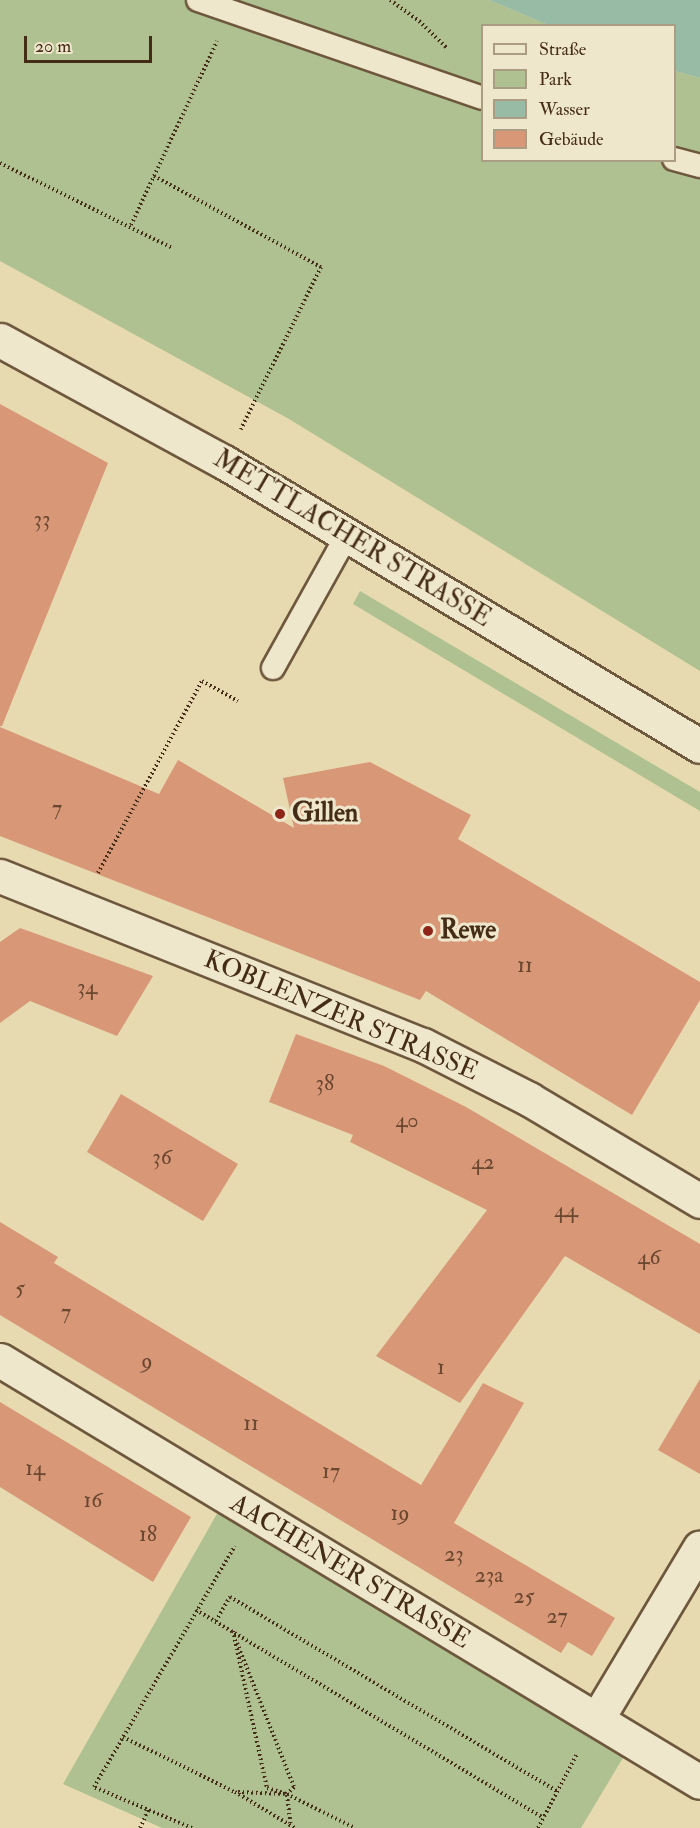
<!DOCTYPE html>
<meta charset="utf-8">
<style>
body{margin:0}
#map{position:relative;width:700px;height:1828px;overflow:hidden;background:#e7dab0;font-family:"IM FELL Double Pica",serif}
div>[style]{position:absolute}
.green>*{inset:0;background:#afc190}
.water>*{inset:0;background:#98bba5}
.building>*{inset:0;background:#d89777}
.path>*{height:4px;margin-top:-2px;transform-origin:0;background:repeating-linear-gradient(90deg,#452c17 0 1.5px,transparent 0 4.5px)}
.roads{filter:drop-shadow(2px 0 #6e583d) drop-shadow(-2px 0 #6e583d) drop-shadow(0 2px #6e583d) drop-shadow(0 -2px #6e583d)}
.lane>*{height:22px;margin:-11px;padding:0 11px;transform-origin:11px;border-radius:11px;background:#efe7cc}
.street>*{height:33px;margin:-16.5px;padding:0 16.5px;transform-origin:16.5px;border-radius:16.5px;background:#efe7cc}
.secondary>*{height:33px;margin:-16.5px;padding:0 16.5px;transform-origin:16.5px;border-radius:16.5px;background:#efe7cc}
.dots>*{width:16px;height:16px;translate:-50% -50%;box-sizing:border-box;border:3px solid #efe7cc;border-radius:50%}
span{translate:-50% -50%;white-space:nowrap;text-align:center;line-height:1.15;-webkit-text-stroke:6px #efe7cc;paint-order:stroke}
.number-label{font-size:22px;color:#6a472f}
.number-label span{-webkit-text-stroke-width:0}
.street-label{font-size:26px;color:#452c17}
.poi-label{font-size:26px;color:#452c17;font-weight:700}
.left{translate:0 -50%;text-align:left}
.legend{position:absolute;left:481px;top:24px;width:195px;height:138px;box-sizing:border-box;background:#efe7cc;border:2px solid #ab9c84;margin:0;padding:8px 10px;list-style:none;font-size:18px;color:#452c17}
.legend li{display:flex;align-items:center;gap:12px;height:30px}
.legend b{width:30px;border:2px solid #ab9c84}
.scale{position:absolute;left:24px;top:36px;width:128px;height:27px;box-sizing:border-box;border:3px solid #452c17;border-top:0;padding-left:8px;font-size:18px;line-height:21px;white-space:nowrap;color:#452c17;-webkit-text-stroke:4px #efe7cc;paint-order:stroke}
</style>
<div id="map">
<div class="green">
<i style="clip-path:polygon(0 0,489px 0,548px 25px,482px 26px,482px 160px,674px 160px,675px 71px,700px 78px,700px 671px,289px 419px,0 261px)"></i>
<i style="clip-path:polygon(360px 591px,700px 792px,700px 811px,353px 604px)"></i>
<i style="clip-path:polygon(226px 1498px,633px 1741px,581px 1828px,162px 1828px,63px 1784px)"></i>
</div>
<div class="water">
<i style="clip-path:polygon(489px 0,700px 0,700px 78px,675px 71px,674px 26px,548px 25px)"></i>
</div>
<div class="building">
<i style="clip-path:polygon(0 404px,108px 463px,2px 726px,0 726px)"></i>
<i style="clip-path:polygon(0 727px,159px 794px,178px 760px,294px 828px,283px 778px,370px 762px,471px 815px,458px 839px,700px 982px,700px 1000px,632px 1115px,426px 991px,420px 1000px,0 836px)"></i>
<i style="clip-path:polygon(20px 928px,153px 976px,117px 1036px,30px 1001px,0 1023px,0 942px)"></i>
<i style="clip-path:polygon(296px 1034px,384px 1066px,466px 1107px,700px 1244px,700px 1334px,565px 1256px,460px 1403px,376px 1356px,487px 1210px,350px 1142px,353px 1135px,269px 1102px)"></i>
<i style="clip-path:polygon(121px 1094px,238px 1164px,203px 1221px,87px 1152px)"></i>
<i style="clip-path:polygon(0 1222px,58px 1257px,54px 1263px,421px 1485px,483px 1383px,524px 1403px,454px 1523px,615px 1618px,592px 1656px,568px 1642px,561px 1653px,0 1315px)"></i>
<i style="clip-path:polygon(700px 1379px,700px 1474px,658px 1450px)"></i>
<i style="clip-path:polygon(0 1402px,191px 1517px,153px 1582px,0 1487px)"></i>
</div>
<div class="path">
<i style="left:390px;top:0;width:36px;rotate:36deg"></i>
<i style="left:419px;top:21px;width:39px;rotate:44deg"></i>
<i style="left:0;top:163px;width:192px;rotate:26.3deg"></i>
<i style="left:154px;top:176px;width:190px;rotate:28.6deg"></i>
<i style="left:321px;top:267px;width:181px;rotate:116.3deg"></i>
<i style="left:131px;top:225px;width:203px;rotate:-64.9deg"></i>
<i style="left:98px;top:873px;width:218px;rotate:-61.6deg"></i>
<i style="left:202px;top:681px;width:41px;rotate:29.1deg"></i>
<i style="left:196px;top:1610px;width:405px;rotate:30.9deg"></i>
<i style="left:216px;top:1621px;width:28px;rotate:-60deg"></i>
<i style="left:230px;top:1597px;width:380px;rotate:30.7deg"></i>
<i style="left:233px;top:1631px;width:161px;rotate:77.8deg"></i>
<i style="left:267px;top:1788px;width:21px;rotate:17deg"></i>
<i style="left:237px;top:1643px;width:155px;rotate:68.4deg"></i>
<i style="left:294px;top:1787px;width:10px;rotate:135deg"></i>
<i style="left:123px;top:1737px;width:125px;rotate:26.2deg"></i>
<i style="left:235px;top:1792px;width:70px;rotate:31deg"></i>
<i style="left:238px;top:1792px;width:49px;rotate:2.3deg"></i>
<i style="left:287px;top:1794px;width:76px;rotate:26.6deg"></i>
<i style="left:287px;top:1795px;width:31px;rotate:83deg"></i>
<i style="left:140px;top:1828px;width:20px;rotate:-66deg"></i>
<i style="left:192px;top:1828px;width:106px;rotate:-157.3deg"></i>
<i style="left:94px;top:1787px;width:279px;rotate:-59.7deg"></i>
<i style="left:538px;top:1828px;width:84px;rotate:-62.2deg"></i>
</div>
<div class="roads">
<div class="lane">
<i style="left:198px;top:0;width:300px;rotate:19deg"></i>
<i style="left:674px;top:159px;width:27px;rotate:15deg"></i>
<i style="left:273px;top:668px;width:152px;rotate:-60.9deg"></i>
</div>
<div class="street">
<i style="left:0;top:876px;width:456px;rotate:21.8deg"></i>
<i style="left:423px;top:1045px;width:119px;rotate:27deg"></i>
<i style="left:529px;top:1099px;width:199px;rotate:30.8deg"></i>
<i style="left:0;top:1360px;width:817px;rotate:31.08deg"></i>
<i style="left:597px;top:1719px;width:200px;rotate:-59.1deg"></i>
</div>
<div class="secondary">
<i style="left:0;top:340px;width:255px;rotate:28.6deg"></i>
<i style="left:224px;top:462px;width:554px;rotate:30.82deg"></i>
</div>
</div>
<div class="dots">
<i style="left:280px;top:814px;background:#8f2418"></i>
<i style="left:428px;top:931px;background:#8f2418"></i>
</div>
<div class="number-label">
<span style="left:42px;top:520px">33</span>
<span style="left:57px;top:809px">7</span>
<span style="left:525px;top:966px">11</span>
<span style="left:87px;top:988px">34</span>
<span style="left:325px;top:1084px">38</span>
<span style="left:407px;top:1121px">40</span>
<span style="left:162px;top:1158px">36</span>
<span style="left:483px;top:1163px">42</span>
<span style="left:566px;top:1211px">44</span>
<span style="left:649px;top:1258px">46</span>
<span style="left:20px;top:1289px">5</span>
<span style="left:66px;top:1313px">7</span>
<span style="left:147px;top:1362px">9</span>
<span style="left:441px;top:1368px">1</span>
<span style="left:251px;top:1424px">11</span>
<span style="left:35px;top:1469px">14</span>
<span style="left:331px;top:1472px">17</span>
<span style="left:93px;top:1501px">16</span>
<span style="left:400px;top:1514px">19</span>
<span style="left:148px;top:1535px">18</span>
<span style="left:454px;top:1555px">23</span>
<span style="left:489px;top:1576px">23a</span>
<span style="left:524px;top:1597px">25</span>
<span style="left:557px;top:1617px">27</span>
</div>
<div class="street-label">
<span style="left:352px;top:539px;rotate:31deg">METTLACHER STRASSE</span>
<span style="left:341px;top:1016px;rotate:23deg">KOBLENZER STRASSE</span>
<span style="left:350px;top:1572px;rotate:31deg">AACHENER STRASSE</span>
</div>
<div class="poi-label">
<span class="left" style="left:292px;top:814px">Gillen</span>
<span class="left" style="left:440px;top:931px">Rewe</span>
</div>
<ul class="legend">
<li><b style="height:8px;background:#efe7cc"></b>Straße</li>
<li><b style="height:16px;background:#afc190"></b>Park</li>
<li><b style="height:16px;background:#98bba5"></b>Wasser</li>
<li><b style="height:16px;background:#d89777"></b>Gebäude</li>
</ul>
<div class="scale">20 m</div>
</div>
